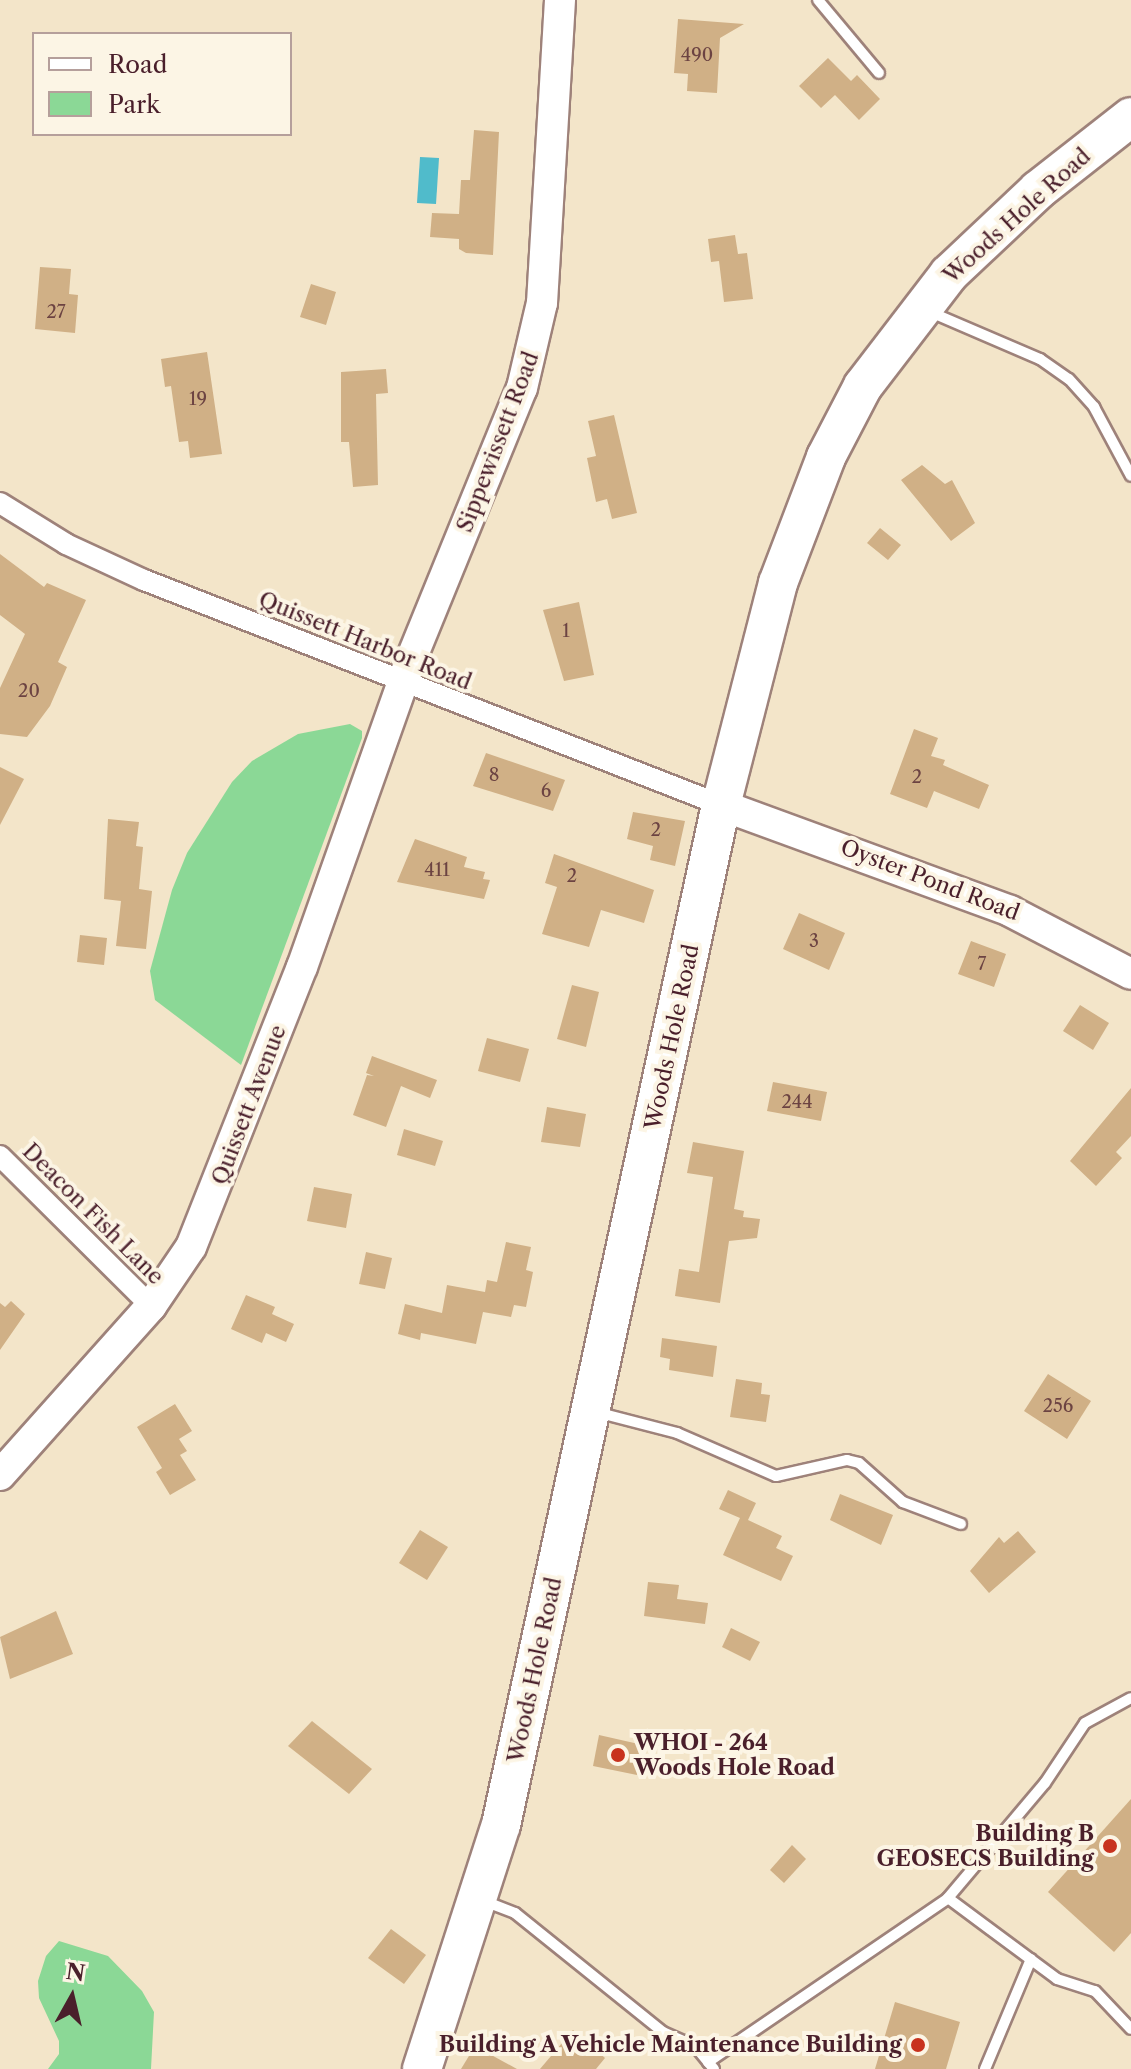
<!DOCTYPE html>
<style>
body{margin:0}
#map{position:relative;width:1131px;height:2069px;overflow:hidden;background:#f3e5c9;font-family:"Libre Caslon Text",serif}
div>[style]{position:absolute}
.green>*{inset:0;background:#8bd896}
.water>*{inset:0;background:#50bbcb}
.building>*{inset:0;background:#d0b086}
.roads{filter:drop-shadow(2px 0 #9e827a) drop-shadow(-2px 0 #9e827a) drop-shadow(0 2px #9e827a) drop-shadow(0 -2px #9e827a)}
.lane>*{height:10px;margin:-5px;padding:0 5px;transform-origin:5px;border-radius:5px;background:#fff}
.street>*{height:20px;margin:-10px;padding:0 10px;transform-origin:10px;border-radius:10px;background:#fff}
.secondary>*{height:30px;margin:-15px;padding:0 15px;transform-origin:15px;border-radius:15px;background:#fff}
.highway>*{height:38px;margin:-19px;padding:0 19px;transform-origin:19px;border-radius:19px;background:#fff}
.dots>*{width:22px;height:22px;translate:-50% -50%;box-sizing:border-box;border:4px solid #fcf5e5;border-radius:50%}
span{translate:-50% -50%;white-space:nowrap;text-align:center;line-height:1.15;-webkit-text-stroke:8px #fcf5e5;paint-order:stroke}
.number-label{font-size:18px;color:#6c4342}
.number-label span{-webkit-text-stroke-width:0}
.street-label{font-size:22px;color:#4a1f2b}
.poi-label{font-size:22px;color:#4a1f2b;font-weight:700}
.left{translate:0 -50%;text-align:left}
.right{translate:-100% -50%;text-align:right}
.legend{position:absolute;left:32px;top:32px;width:260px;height:104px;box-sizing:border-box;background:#fcf5e5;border:2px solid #b59f9b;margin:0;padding:10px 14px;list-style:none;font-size:24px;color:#4a1f2b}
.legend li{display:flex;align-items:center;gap:16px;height:40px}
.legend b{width:40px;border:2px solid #b59f9b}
.north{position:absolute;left:32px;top:1957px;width:80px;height:80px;-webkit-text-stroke:6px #fcf5e5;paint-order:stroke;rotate:8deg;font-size:22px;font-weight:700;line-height:32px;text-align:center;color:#4a1f2b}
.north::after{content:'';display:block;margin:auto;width:28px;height:36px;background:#4a1f2b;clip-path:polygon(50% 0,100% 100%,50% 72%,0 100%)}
</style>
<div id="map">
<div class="green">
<i style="clip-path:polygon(350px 724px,362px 731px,362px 738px,241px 1065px,155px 1000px,150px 971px,172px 890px,187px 853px,232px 782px,252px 761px,298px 734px)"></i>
<i style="clip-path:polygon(59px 1941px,108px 1956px,142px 1991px,154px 2012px,151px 2069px,48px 2069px,59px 2054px,59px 2041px,39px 1998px,38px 1981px,46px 1956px)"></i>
</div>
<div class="water">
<i style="clip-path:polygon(420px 157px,439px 158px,436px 204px,417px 203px)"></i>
</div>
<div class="building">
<i style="clip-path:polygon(678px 19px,744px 24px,720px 38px,717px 93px,687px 91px,688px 74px,674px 73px)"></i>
<i style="clip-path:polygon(828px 58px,851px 81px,857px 75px,880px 99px,859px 120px,835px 95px,821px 108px,799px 86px)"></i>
<i style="clip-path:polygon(474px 130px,499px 132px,493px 255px,466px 253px,459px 249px,459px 239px,430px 237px,432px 213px,459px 214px,461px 180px,470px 180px)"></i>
<i style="clip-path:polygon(735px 235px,738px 254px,747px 253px,753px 299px,724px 302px,719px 261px,711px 262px,708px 239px)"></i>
<i style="clip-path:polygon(40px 267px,71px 269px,69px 294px,78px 295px,75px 333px,35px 329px)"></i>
<i style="clip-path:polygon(311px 284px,336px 292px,326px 325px,300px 317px)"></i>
<i style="clip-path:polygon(207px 352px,222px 454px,190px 458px,188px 441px,179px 442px,171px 386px,165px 387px,161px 359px)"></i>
<i style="clip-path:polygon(386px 369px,388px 393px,376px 394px,378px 485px,353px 487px,349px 442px,341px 442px,341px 372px)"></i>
<i style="clip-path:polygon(614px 415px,637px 513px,612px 519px,607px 499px,596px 502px,587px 458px,596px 456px,588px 421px)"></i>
<i style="clip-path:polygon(922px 465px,945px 484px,952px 480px,975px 523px,951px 541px,901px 480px)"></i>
<i style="clip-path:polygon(880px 528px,901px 545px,888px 560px,867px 543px)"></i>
<i style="clip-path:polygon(0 554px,44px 587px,47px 583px,86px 600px,58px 662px,67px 667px,50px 706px,27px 737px,0 734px,0 688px,25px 634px,0 615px)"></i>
<i style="clip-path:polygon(579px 602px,594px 675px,564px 681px,543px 610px)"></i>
<i style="clip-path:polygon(914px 729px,938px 738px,931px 756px,945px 760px,943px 765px,989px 785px,979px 809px,934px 791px,927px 808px,890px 794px)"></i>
<i style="clip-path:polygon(486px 753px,565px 780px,553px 811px,473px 786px)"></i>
<i style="clip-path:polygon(0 767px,24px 779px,0 825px)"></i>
<i style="clip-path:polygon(633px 812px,685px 821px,675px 866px,650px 860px,653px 846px,627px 839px)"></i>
<i style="clip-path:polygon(108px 819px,139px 822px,136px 846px,143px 847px,139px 889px,152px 891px,146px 949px,116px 946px,121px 901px,104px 899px)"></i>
<i style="clip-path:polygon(415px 839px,467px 857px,464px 867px,485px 872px,483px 879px,490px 880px,484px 899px,397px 882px)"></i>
<i style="clip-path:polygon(554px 854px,654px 890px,644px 923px,601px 910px,589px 947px,542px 934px,557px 887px,545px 883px)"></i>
<i style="clip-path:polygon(799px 913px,845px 933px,829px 970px,783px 949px)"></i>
<i style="clip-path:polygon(80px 935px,107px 938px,104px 965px,77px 962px)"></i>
<i style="clip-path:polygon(971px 941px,1006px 954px,994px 987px,958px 974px)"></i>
<i style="clip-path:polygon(572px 985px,599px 992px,586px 1047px,557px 1039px)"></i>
<i style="clip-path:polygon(1080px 1005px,1109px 1023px,1093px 1050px,1063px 1031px)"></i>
<i style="clip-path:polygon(487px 1038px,529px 1049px,520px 1082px,478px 1071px)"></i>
<i style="clip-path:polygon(372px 1056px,437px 1080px,430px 1098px,401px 1086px,386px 1127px,353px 1115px,367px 1075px,374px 1076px,366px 1073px)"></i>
<i style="clip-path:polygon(773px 1082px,827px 1092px,821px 1121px,767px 1111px)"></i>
<i style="clip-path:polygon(1131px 1088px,1131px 1136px,1116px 1152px,1122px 1158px,1096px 1186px,1070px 1161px)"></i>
<i style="clip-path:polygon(547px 1107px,586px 1114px,580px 1147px,541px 1142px)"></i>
<i style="clip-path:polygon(404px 1129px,443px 1141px,435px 1166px,397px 1155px)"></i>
<i style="clip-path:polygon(693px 1142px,744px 1151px,734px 1209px,744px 1211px,743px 1217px,760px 1219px,757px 1238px,729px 1241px,720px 1303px,675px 1296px,679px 1269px,699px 1272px,713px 1177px,687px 1173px)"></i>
<i style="clip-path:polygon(314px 1187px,352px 1194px,346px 1228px,307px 1221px)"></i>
<i style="clip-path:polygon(506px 1242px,531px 1247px,526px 1270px,533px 1272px,526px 1307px,514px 1305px,511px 1317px,483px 1312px,476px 1344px,421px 1333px,420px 1340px,398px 1334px,405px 1304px,442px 1313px,447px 1285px,485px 1292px,487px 1280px,497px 1282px)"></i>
<i style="clip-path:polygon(366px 1252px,392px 1258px,385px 1289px,359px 1284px)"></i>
<i style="clip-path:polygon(246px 1295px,275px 1307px,272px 1314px,294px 1324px,286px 1342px,266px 1333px,262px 1343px,231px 1329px)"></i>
<i style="clip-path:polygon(11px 1301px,25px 1314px,0 1350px,0 1303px,5px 1307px)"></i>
<i style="clip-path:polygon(662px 1338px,717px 1346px,713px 1377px,669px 1370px,670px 1359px,660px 1357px)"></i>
<i style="clip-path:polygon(1048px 1374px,1091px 1401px,1067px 1439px,1024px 1411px)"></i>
<i style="clip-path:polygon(736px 1379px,762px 1383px,761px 1394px,770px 1395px,766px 1422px,730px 1417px)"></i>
<i style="clip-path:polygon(175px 1404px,192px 1431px,179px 1439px,187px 1451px,180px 1455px,196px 1480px,170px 1495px,156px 1472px,162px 1468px,137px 1427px)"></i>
<i style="clip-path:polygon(728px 1490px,756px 1503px,748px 1520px,782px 1536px,776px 1548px,793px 1556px,781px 1581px,723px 1555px,740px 1518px,719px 1509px)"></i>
<i style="clip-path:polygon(840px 1494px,893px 1515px,881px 1545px,830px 1520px)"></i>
<i style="clip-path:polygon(420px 1530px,448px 1547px,427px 1580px,399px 1563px)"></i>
<i style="clip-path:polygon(1018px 1531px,1036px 1552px,989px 1593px,970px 1571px,999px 1537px,1004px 1543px)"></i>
<i style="clip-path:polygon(648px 1582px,679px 1585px,677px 1599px,708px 1603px,705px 1624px,644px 1616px)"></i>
<i style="clip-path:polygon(56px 1611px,73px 1654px,10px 1679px,0 1637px)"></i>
<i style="clip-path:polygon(731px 1628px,760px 1642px,750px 1661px,722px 1647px)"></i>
<i style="clip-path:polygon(312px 1721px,372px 1769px,349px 1794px,288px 1746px)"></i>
<i style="clip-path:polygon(599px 1735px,643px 1745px,637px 1775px,593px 1766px)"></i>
<i style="clip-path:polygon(1131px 1799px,1131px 1933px,1114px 1952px,1048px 1892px)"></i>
<i style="clip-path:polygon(792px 1845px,806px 1859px,784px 1883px,770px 1870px)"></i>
<i style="clip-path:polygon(391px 1929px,426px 1955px,404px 1984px,368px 1958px)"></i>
<i style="clip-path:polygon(895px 2002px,960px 2022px,946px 2069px,875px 2069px)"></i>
<i style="clip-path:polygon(573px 2030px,605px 2058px,596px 2069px,540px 2069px)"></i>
<i style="clip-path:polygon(475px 2046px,517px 2069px,461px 2069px)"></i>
</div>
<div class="roads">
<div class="lane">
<i style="left:818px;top:0;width:95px;rotate:50.1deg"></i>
<i style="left:928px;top:311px;width:122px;rotate:23.2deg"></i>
<i style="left:1040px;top:359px;width:35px;rotate:35deg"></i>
<i style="left:1069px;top:379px;width:38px;rotate:48deg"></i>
<i style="left:1094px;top:407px;width:78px;rotate:61.8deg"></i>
<i style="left:596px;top:1412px;width:84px;rotate:14.5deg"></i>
<i style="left:677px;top:1433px;width:108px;rotate:23.5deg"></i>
<i style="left:776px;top:1476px;width:73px;rotate:-12.7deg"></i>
<i style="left:847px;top:1460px;width:12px;rotate:14deg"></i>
<i style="left:859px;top:1463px;width:59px;rotate:41.6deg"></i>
<i style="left:903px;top:1502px;width:62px;rotate:20.8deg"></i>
<i style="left:948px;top:1898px;width:150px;rotate:-49.9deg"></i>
<i style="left:1045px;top:1783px;width:72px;rotate:-56.3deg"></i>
<i style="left:1085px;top:1723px;width:52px;rotate:-28.5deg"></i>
<i style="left:484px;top:1901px;width:33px;rotate:21deg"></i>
<i style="left:515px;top:1913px;width:190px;rotate:38.8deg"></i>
<i style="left:663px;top:2032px;width:36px;rotate:24deg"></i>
<i style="left:696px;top:2047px;width:19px;rotate:51deg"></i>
<i style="left:714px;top:2069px;width:9px;rotate:-131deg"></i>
<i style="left:708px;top:2062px;width:291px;rotate:-34.3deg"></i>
<i style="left:948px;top:1898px;width:136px;rotate:36.6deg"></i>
<i style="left:1057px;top:1979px;width:40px;rotate:18deg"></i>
<i style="left:1095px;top:1991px;width:52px;rotate:46.5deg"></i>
<i style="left:985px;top:2069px;width:119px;rotate:-67.3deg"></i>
</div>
<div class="street">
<i style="left:0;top:503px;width:78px;rotate:31.8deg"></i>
<i style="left:66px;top:544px;width:86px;rotate:24.8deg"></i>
<i style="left:144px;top:580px;width:619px;rotate:21.3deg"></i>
<i style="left:0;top:1156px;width:213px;rotate:44.8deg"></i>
</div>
<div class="secondary">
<i style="left:721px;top:805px;width:308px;rotate:20.1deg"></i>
<i style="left:1010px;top:911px;width:136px;rotate:27.5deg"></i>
<i style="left:0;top:1475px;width:227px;rotate:-48.2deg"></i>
<i style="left:151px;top:1306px;width:71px;rotate:-55.9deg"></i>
<i style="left:191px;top:1247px;width:301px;rotate:-68.4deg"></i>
<i style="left:302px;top:967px;width:318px;rotate:-70.5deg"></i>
<i style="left:408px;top:667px;width:301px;rotate:-67.8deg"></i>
<i style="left:522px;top:388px;width:87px;rotate:-76.8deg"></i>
<i style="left:542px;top:303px;width:304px;rotate:-86.6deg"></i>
</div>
<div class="highway">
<i style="left:422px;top:2069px;width:256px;rotate:-72.1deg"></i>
<i style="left:501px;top:1825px;width:1043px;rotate:-77.83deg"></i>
<i style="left:721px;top:805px;width:229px;rotate:-75.6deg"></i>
<i style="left:778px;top:583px;width:135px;rotate:-69.1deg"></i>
<i style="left:826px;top:457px;width:80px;rotate:-62.5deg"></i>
<i style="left:863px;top:386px;width:141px;rotate:-52.5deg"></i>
<i style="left:949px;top:274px;width:122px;rotate:-43.3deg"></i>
<i style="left:1038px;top:190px;width:118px;rotate:-38.1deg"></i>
</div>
</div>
<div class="dots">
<i style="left:618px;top:1755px;background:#c8321e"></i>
<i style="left:1110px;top:1846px;background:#c8321e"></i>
<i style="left:918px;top:2045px;background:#c8321e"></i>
</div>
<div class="number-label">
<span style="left:697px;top:55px">490</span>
<span style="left:56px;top:312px">27</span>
<span style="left:198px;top:399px">19</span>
<span style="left:566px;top:631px">1</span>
<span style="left:29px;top:691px">20</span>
<span style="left:494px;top:775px">8</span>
<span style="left:917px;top:777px">2</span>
<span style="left:546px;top:791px">6</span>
<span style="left:656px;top:830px">2</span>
<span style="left:437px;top:870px">411</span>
<span style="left:572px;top:876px">2</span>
<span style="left:814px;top:941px">3</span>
<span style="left:982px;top:964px">7</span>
<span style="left:797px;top:1102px">244</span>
<span style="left:1058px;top:1406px">256</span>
</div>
<div class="street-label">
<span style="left:1017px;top:216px;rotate:-42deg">Woods Hole Road</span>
<span style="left:498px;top:442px;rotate:-69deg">Sippewissett Road</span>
<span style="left:365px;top:641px;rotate:22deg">Quissett Harbor Road</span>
<span style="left:930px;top:880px;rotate:21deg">Oyster Pond Road</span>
<span style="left:672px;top:1037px;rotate:-78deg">Woods Hole Road</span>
<span style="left:249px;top:1105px;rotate:-69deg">Quissett Avenue</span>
<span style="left:93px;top:1214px;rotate:45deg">Deacon Fish Lane</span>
<span style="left:535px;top:1670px;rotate:-78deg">Woods Hole Road</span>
</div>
<div class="poi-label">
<span class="left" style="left:634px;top:1755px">WHOI - 264<br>Woods Hole Road</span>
<span class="right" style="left:1094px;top:1846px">Building B<br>GEOSECS Building</span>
<span class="right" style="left:902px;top:2045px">Building A Vehicle Maintenance Building</span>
</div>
<ul class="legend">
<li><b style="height:10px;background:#fff"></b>Road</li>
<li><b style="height:22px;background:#8bd896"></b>Park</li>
</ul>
<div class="north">N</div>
</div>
